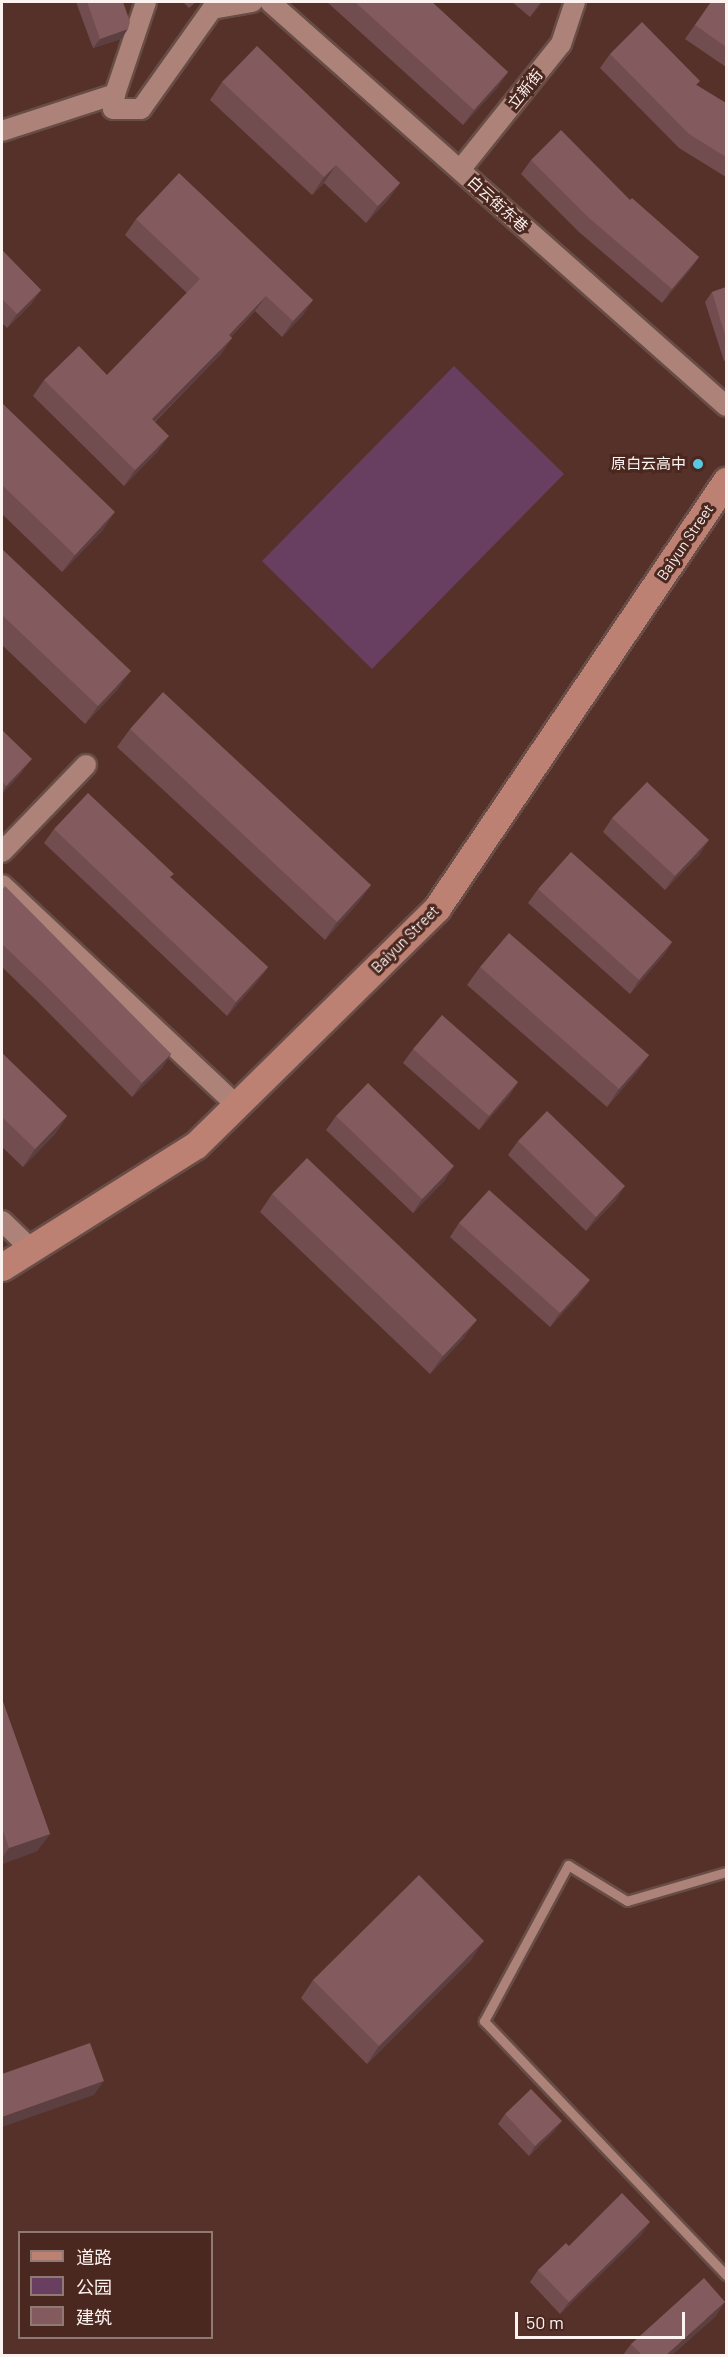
<!DOCTYPE html>
<meta charset="utf-8">
<style>
body{margin:0}
#map{position:relative;width:728px;height:2357px;overflow:hidden;background:#553129;font-family:Barlow,"Noto Sans SC",sans-serif}
div>[style]{position:absolute}
.green>*{inset:0;background:#683f60}
.roads{filter:drop-shadow(2px 0 #684d46) drop-shadow(-2px 0 #684d46) drop-shadow(0 2px #684d46) drop-shadow(0 -2px #684d46)}
.service>*{height:9px;margin:-4.5px;padding:0 4.5px;transform-origin:4.5px;border-radius:4.5px;background:#ad8379}
.minor>*{height:20px;margin:-10px;padding:0 10px;transform-origin:10px;border-radius:10px;background:#ad8379}
.secondary>*{height:27px;margin:-13.5px;padding:0 13.5px;transform-origin:13.5px;border-radius:13.5px;background:#bd8173}
.wall>*{inset:0;background:#714d50}
.shaded-wall>*{inset:0;background:#5c3f41}
.building>*{inset:0;background:#835a5d}
.dots>*{width:16px;height:16px;translate:-50% -50%;box-sizing:border-box;border:3px solid #4a271f;border-radius:50%}
span{translate:-50% -50%;white-space:nowrap;text-align:center;line-height:1.15;-webkit-text-stroke:6px #4a271f;paint-order:stroke}
.street-label{font-size:15px;color:#fcf3f0}
.poi-label{font-size:15px;color:#fcf3f0}
.right{translate:-100% -50%;text-align:right}
.frame{position:absolute;inset:0;border:3px solid #fcf3f0;pointer-events:none}
.legend{position:absolute;left:18px;top:2231px;width:195px;height:108px;box-sizing:border-box;background:#4a271f;border:2px solid #917973;margin:0;padding:8px 10px;list-style:none;font-size:18px;color:#fcf3f0}
.legend li{display:flex;align-items:center;gap:12px;height:30px}
.legend b{width:30px;border:2px solid #917973}
.scale{position:absolute;left:515px;top:2312px;width:170px;height:27px;box-sizing:border-box;border:3px solid #fcf3f0;border-top:0;padding-left:8px;font-size:18px;line-height:21px;white-space:nowrap;color:#fcf3f0;-webkit-text-stroke:4px #4a271f;paint-order:stroke}
</style>
<div id="map">
<div class="green">
<i style="clip-path:polygon(454px 366px,564px 474px,372px 669px,262px 561px)"></i>
</div>
<div class="roads">
<div class="service">
<i style="left:726px;top:1872px;width:103px;rotate:163.7deg"></i>
<i style="left:627px;top:1901px;width:69px;rotate:-148.6deg"></i>
<i style="left:568px;top:1865px;width:177px;rotate:118.3deg"></i>
<i style="left:484px;top:2021px;width:351px;rotate:46.4deg"></i>
</div>
<div class="minor">
<i style="left:146px;top:2px;width:97px;rotate:108.6deg"></i>
<i style="left:115px;top:94px;width:15px;rotate:98deg"></i>
<i style="left:113px;top:109px;width:28px"></i>
<i style="left:141px;top:109px;width:123px;rotate:-54.6deg"></i>
<i style="left:212px;top:9px;width:41px;rotate:-9.9deg"></i>
<i style="left:270px;top:2px;width:609px;rotate:41.54deg"></i>
<i style="left:2px;top:131px;width:119px;rotate:-18.1deg"></i>
<i style="left:460px;top:170px;width:161px;rotate:-51.3deg"></i>
<i style="left:561px;top:44px;width:44px;rotate:-71.6deg"></i>
<i style="left:2px;top:852px;width:121px;rotate:-46deg"></i>
<i style="left:2px;top:885px;width:321px;rotate:43.2deg"></i>
<i style="left:2px;top:1221px;width:40px;rotate:44deg"></i>
</div>
<div class="secondary">
<i style="left:2px;top:1267px;width:229px;rotate:-32.2deg"></i>
<i style="left:196px;top:1145px;width:338px;rotate:-44.5deg"></i>
<i style="left:437px;top:908px;width:516px;rotate:-55.91deg"></i>
</div>
</div>
<div class="wall">
<i style="clip-path:polygon(76px 2px,123px 2px,121px 39px,93px 48px)"></i>
<i style="clip-path:polygon(183px 2px,196px 2px,189px 8px)"></i>
<i style="clip-path:polygon(327px 2px,432px 2px,508px 72px,497px 88px,463px 125px)"></i>
<i style="clip-path:polygon(512px 2px,542px 2px,530px 17px)"></i>
<i style="clip-path:polygon(711px 2px,726px 2px,726px 67px,685px 39px)"></i>
<i style="clip-path:polygon(610px 54px,697px 85px,726px 103px,726px 177px,679px 148px,600px 68px)"></i>
<i style="clip-path:polygon(222px 82px,400px 183px,387px 201px,366px 223px,324px 183px,312px 195px,210px 100px)"></i>
<i style="clip-path:polygon(531px 160px,630px 200px,699px 257px,689px 271px,662px 303px,579px 232px,521px 174px)"></i>
<i style="clip-path:polygon(136px 219px,313px 300px,302px 316px,282px 337px,255px 311px,231px 337px,232px 338px,221px 354px,155px 422px,158px 451px,124px 486px,33px 396px,44px 380px,107px 375px,187px 293px,125px 235px)"></i>
<i style="clip-path:polygon(2px 250px,41px 290px,31px 304px,7px 328px,2px 323px)"></i>
<i style="clip-path:polygon(726px 287px,726px 360px,724px 361px,705px 302px,712px 292px)"></i>
<i style="clip-path:polygon(2px 403px,103px 530px,62px 572px,2px 514px)"></i>
<i style="clip-path:polygon(2px 549px,118px 689px,85px 724px,2px 645px)"></i>
<i style="clip-path:polygon(130px 729px,371px 885px,358px 903px,325px 940px,117px 747px)"></i>
<i style="clip-path:polygon(2px 730px,22px 772px,2px 794px)"></i>
<i style="clip-path:polygon(612px 818px,700px 854px,665px 890px,603px 832px)"></i>
<i style="clip-path:polygon(54px 829px,171px 878px,268px 967px,258px 981px,227px 1016px,44px 843px)"></i>
<i style="clip-path:polygon(538px 889px,672px 942px,663px 956px,630px 994px,528px 903px)"></i>
<i style="clip-path:polygon(2px 890px,171px 1054px,162px 1068px,132px 1097px,37px 1001px,2px 967px)"></i>
<i style="clip-path:polygon(480px 967px,649px 1055px,636px 1073px,607px 1107px,467px 985px)"></i>
<i style="clip-path:polygon(413px 1049px,518px 1082px,509px 1096px,479px 1130px,403px 1063px)"></i>
<i style="clip-path:polygon(2px 1053px,67px 1116px,55px 1134px,23px 1167px,2px 1147px)"></i>
<i style="clip-path:polygon(336px 1116px,445px 1180px,413px 1213px,326px 1130px)"></i>
<i style="clip-path:polygon(518px 1141px,616px 1200px,586px 1231px,508px 1155px)"></i>
<i style="clip-path:polygon(272px 1194px,464px 1338px,430px 1374px,260px 1212px)"></i>
<i style="clip-path:polygon(459px 1223px,580px 1294px,550px 1327px,450px 1237px)"></i>
<i style="clip-path:polygon(2px 1699px,50px 1834px,37px 1851px,2px 1864px)"></i>
<i style="clip-path:polygon(472px 1959px,367px 2064px,301px 1998px,313px 1980px)"></i>
<i style="clip-path:polygon(505px 2114px,555px 2130px,529px 2156px,498px 2124px)"></i>
<i style="clip-path:polygon(642px 2234px,560px 2314px,530px 2282px,538px 2270px,569px 2246px)"></i>
<i style="clip-path:polygon(716px 2316px,672px 2355px,623px 2355px,631px 2344px)"></i>
</div>
<div class="shaded-wall">
<i style="clip-path:polygon(541px 2px,542px 2px,530px 17px,540px 3px)"></i>
<i style="clip-path:polygon(128px 29px,121px 39px,93px 48px,100px 39px)"></i>
<i style="clip-path:polygon(508px 72px,497px 88px,463px 125px,474px 110px)"></i>
<i style="clip-path:polygon(336px 165px,324px 183px,312px 195px,324px 177px)"></i>
<i style="clip-path:polygon(400px 183px,387px 201px,366px 223px,378px 206px)"></i>
<i style="clip-path:polygon(699px 257px,689px 271px,662px 303px,672px 289px)"></i>
<i style="clip-path:polygon(41px 290px,31px 304px,7px 328px,17px 314px)"></i>
<i style="clip-path:polygon(266px 296px,255px 311px,218px 351px,229px 335px)"></i>
<i style="clip-path:polygon(313px 300px,302px 316px,282px 337px,293px 321px)"></i>
<i style="clip-path:polygon(232px 338px,221px 354px,141px 435px,152px 419px)"></i>
<i style="clip-path:polygon(169px 436px,158px 451px,124px 486px,135px 470px)"></i>
<i style="clip-path:polygon(115px 512px,103px 530px,62px 572px,75px 555px)"></i>
<i style="clip-path:polygon(131px 671px,118px 689px,85px 724px,98px 706px)"></i>
<i style="clip-path:polygon(32px 759px,22px 772px,2px 794px,2px 793px,6px 786px)"></i>
<i style="clip-path:polygon(709px 840px,700px 854px,665px 890px,675px 876px)"></i>
<i style="clip-path:polygon(371px 885px,358px 903px,325px 940px,337px 922px)"></i>
<i style="clip-path:polygon(672px 942px,663px 956px,630px 994px,639px 980px)"></i>
<i style="clip-path:polygon(268px 967px,258px 981px,227px 1016px,236px 1002px)"></i>
<i style="clip-path:polygon(171px 1054px,162px 1068px,132px 1097px,142px 1083px)"></i>
<i style="clip-path:polygon(649px 1055px,636px 1073px,607px 1107px,619px 1089px)"></i>
<i style="clip-path:polygon(518px 1082px,509px 1096px,479px 1130px,489px 1116px)"></i>
<i style="clip-path:polygon(67px 1116px,55px 1134px,23px 1167px,35px 1149px)"></i>
<i style="clip-path:polygon(454px 1166px,445px 1180px,413px 1213px,422px 1199px)"></i>
<i style="clip-path:polygon(625px 1186px,616px 1200px,586px 1231px,596px 1217px)"></i>
<i style="clip-path:polygon(590px 1280px,580px 1294px,550px 1327px,560px 1313px)"></i>
<i style="clip-path:polygon(477px 1320px,464px 1338px,430px 1374px,443px 1356px)"></i>
<i style="clip-path:polygon(50px 1834px,37px 1851px,2px 1864px,2px 1858px,9px 1848px)"></i>
<i style="clip-path:polygon(484px 1941px,472px 1959px,367px 2064px,379px 2046px)"></i>
<i style="clip-path:polygon(104px 2081px,94px 2095px,2px 2127px,2px 2117px)"></i>
<i style="clip-path:polygon(562px 2121px,555px 2130px,529px 2156px,535px 2146px)"></i>
<i style="clip-path:polygon(650px 2222px,642px 2234px,560px 2314px,569px 2302px)"></i>
<i style="clip-path:polygon(725px 2302px,716px 2316px,672px 2355px,666px 2355px)"></i>
</div>
<div class="building">
<i style="clip-path:polygon(87px 2px,123px 2px,130px 22px,128px 29px,100px 39px)"></i>
<i style="clip-path:polygon(355px 2px,432px 2px,508px 72px,474px 110px)"></i>
<i style="clip-path:polygon(711px 2px,726px 2px,726px 47px,695px 25px)"></i>
<i style="clip-path:polygon(642px 22px,700px 81px,696px 85px,726px 103px,726px 157px,689px 134px,610px 54px)"></i>
<i style="clip-path:polygon(257px 46px,400px 183px,378px 206px,336px 165px,324px 177px,222px 82px)"></i>
<i style="clip-path:polygon(561px 130px,630px 200px,632px 198px,699px 257px,672px 289px,589px 218px,531px 160px)"></i>
<i style="clip-path:polygon(179px 173px,313px 300px,293px 321px,266px 296px,229px 335px,232px 338px,152px 419px,169px 436px,135px 470px,44px 380px,79px 346px,107px 375px,200px 279px,136px 219px)"></i>
<i style="clip-path:polygon(2px 250px,41px 290px,17px 314px,2px 299px)"></i>
<i style="clip-path:polygon(726px 287px,726px 338px,712px 292px)"></i>
<i style="clip-path:polygon(2px 403px,115px 512px,75px 555px,2px 485px)"></i>
<i style="clip-path:polygon(2px 549px,131px 671px,98px 706px,2px 615px)"></i>
<i style="clip-path:polygon(163px 692px,371px 885px,337px 922px,130px 729px)"></i>
<i style="clip-path:polygon(2px 730px,32px 759px,6px 786px,2px 781px)"></i>
<i style="clip-path:polygon(647px 782px,709px 840px,675px 876px,612px 818px)"></i>
<i style="clip-path:polygon(88px 793px,174px 874px,170px 877px,268px 967px,236px 1002px,54px 829px)"></i>
<i style="clip-path:polygon(571px 852px,672px 942px,639px 980px,538px 889px)"></i>
<i style="clip-path:polygon(5px 886px,171px 1054px,142px 1083px,47px 987px,2px 944px,2px 890px)"></i>
<i style="clip-path:polygon(509px 933px,649px 1055px,619px 1089px,480px 967px)"></i>
<i style="clip-path:polygon(442px 1015px,518px 1082px,489px 1116px,413px 1049px)"></i>
<i style="clip-path:polygon(2px 1053px,67px 1116px,35px 1149px,2px 1117px)"></i>
<i style="clip-path:polygon(368px 1083px,454px 1166px,422px 1199px,336px 1116px)"></i>
<i style="clip-path:polygon(547px 1111px,625px 1186px,596px 1217px,518px 1141px)"></i>
<i style="clip-path:polygon(307px 1158px,477px 1320px,443px 1356px,272px 1194px)"></i>
<i style="clip-path:polygon(489px 1190px,590px 1280px,560px 1313px,459px 1223px)"></i>
<i style="clip-path:polygon(2px 1699px,50px 1834px,9px 1848px,2px 1828px)"></i>
<i style="clip-path:polygon(419px 1875px,484px 1941px,379px 2046px,313px 1980px)"></i>
<i style="clip-path:polygon(90px 2043px,104px 2081px,2px 2117px,2px 2074px)"></i>
<i style="clip-path:polygon(531px 2089px,562px 2121px,535px 2146px,505px 2114px)"></i>
<i style="clip-path:polygon(622px 2193px,650px 2222px,569px 2302px,538px 2270px,566px 2243px,569px 2246px)"></i>
<i style="clip-path:polygon(704px 2278px,725px 2302px,666px 2355px,642px 2355px,631px 2344px)"></i>
</div>
<div class="dots">
<i style="left:698px;top:464px;background:#57c9e2"></i>
</div>
<div class="street-label">
<span style="left:525px;top:89px;rotate:-51deg">立新街</span>
<span style="left:498px;top:204px;rotate:42deg">白云街东巷</span>
<span style="left:685px;top:542px;rotate:-56deg">Baiyun Street</span>
<span style="left:405px;top:939px;rotate:-45deg">Baiyun Street</span>
</div>
<div class="poi-label">
<span class="right" style="left:686px;top:464px">原白云高中</span>
</div>
<div class="frame"></div>
<ul class="legend">
<li><b style="height:8px;background:#bd8173"></b>道路</li>
<li><b style="height:16px;background:#683f60"></b>公园</li>
<li><b style="height:16px;background:#835a5d"></b>建筑</li>
</ul>
<div class="scale">50 m</div>
</div>
